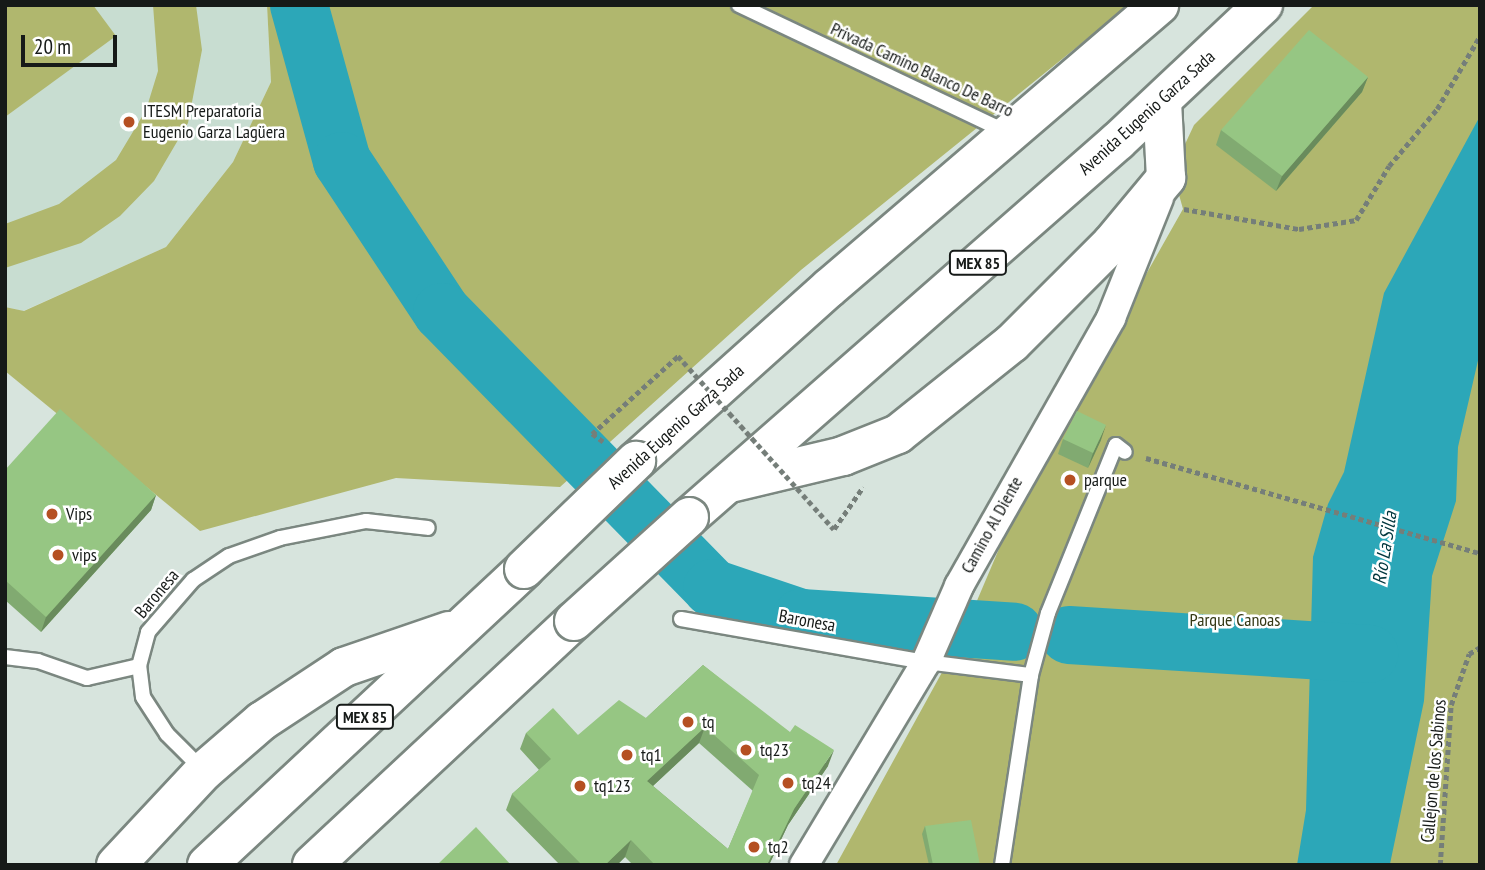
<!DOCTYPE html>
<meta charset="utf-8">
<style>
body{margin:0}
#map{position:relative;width:1485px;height:870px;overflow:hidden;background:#d7e4dd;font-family:"PT Sans Narrow",sans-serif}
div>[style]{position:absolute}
.built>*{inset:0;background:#c8ddd1}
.green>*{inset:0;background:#b0b76e}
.water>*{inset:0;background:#2ca7b8}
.river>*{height:58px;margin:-29px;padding:0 29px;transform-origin:29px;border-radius:29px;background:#2ca7b8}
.path>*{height:4.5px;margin-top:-2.25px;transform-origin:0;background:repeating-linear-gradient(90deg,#757e79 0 5px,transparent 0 8.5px)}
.roads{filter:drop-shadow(2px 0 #7b8780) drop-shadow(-2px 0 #7b8780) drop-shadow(0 2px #7b8780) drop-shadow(0 -2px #7b8780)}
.lane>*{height:14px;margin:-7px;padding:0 7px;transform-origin:7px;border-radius:7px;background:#fff}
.street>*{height:28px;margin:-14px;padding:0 14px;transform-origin:14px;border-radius:14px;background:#fff}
.highway>*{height:38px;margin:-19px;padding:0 19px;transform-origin:19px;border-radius:19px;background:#fff}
.path-bridge>*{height:4.5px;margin-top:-2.25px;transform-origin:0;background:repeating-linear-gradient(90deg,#757e79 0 5px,transparent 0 8.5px)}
.bridges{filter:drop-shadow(2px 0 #7b8780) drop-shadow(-2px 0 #7b8780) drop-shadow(0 2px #7b8780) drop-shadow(0 -2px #7b8780)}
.highway-bridge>*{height:38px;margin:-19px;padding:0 19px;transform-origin:19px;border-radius:19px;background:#fff}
.wall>*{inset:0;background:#81aa71}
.shaded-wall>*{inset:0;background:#698b5c}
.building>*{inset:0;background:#96c683}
.dots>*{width:19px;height:19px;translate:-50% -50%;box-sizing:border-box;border:4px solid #fff;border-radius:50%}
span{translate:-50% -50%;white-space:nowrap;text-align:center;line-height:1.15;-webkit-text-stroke:5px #fff;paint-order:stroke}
.shield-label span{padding:2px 5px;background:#fff;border:2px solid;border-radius:5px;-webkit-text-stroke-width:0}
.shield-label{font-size:16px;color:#161a18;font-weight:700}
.street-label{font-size:18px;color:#161a18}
.poi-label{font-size:18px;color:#161a18}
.left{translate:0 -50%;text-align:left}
.park-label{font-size:18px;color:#353815}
.water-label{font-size:19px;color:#00363d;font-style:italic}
.frame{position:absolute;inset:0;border:7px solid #161a18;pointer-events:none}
.scale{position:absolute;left:21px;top:35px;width:96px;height:32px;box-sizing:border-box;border:4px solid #161a18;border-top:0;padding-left:9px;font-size:21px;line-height:24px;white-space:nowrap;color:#161a18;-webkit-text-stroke:5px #fff;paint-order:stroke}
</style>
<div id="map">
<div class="built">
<i style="clip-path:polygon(5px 5px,267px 5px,271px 82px,233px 162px,166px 247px,23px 311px,5px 307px)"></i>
</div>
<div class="green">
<i style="clip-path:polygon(5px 5px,93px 5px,116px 36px,5px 117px)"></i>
<i style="clip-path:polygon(153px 5px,196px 5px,202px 50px,188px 123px,154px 181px,120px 216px,81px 243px,5px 268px,5px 224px,59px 204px,116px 160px,146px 110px,158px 71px)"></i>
<i style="clip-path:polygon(267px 5px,1129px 5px,801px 270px,560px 487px,396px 478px,200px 531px,5px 371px,5px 307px,24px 311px,166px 247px,233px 162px,271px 82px)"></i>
<i style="clip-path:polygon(1314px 5px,1480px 5px,1480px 865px,836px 865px,962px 636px,1024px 490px,1183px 209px,1176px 184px,1179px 157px,1194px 125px)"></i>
</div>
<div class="water">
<i style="clip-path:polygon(1480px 116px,1480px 352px,1458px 447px,1456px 501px,1432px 576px,1424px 701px,1390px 864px,1297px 865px,1306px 810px,1313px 557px,1328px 504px,1344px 472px,1384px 293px)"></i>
</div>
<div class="river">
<i style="left:299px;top:5px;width:162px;rotate:74.6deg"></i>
<i style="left:342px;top:161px;width:181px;rotate:56.5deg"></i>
<i style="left:442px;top:312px;width:386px;rotate:45.6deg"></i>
<i style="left:712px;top:588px;width:94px;rotate:18.6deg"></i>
<i style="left:801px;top:618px;width:214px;rotate:3.7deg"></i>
<i style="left:1069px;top:635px;width:301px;rotate:3.6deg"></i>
</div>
<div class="path">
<i style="left:1184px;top:209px;width:117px;rotate:9.9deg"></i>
<i style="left:1299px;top:229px;width:58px;rotate:-9deg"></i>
<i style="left:1356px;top:220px;width:63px;rotate:-58.6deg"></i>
<i style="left:1389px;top:166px;width:75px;rotate:-49.9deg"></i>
<i style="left:1437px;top:109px;width:85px;rotate:-59.5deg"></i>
<i style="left:603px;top:442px;width:14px;rotate:-144deg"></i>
<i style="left:592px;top:434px;width:116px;rotate:-42.2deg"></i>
<i style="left:1146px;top:458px;width:347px;rotate:15.9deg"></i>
<i style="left:834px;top:529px;width:51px;rotate:-55.4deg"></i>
<i style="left:1440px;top:865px;width:160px;rotate:-86.1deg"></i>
<i style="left:1451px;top:705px;width:54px;rotate:-70.6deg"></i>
<i style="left:1469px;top:654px;width:13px;rotate:-32deg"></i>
</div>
<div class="roads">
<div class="lane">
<i style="left:739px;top:5px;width:297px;rotate:25.4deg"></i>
<i style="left:681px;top:619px;width:249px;rotate:10deg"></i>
<i style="left:926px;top:662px;width:106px;rotate:7.1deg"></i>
<i style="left:5px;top:657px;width:33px;rotate:7deg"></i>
<i style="left:38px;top:661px;width:52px;rotate:19.1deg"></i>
<i style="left:87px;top:678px;width:53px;rotate:-13deg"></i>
<i style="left:203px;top:770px;width:51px;rotate:-135deg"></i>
<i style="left:167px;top:734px;width:44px;rotate:-123deg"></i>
<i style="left:143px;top:697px;width:31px;rotate:-97deg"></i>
<i style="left:139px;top:666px;width:35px;rotate:-75deg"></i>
<i style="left:148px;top:632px;width:69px;rotate:-49.1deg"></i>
<i style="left:193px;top:580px;width:43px;rotate:-33.7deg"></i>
<i style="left:229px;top:556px;width:54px;rotate:-19.4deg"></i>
<i style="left:280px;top:538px;width:88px;rotate:-11.2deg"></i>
<i style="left:366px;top:521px;width:62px;rotate:6.4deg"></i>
<i style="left:1002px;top:865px;width:192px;rotate:-81.3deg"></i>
<i style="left:1031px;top:675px;width:64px;rotate:-74.7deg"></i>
<i style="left:1048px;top:613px;width:181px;rotate:-68deg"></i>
<i style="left:1116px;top:445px;width:11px;rotate:38deg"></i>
</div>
<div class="street">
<i style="left:804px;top:865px;width:237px;rotate:-59deg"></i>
<i style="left:926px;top:662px;width:83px;rotate:-66.5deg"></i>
<i style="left:959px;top:586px;width:308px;rotate:-60.4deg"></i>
<i style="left:1111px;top:318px;width:129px;rotate:-68.2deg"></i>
</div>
<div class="highway">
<i style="left:636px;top:461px;width:259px;rotate:-41.9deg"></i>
<i style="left:829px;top:288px;width:435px;rotate:-40.6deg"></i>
<i style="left:730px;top:483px;width:116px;rotate:-13.4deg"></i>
<i style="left:843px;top:456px;width:59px;rotate:-21.8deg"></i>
<i style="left:898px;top:434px;width:146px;rotate:-38.6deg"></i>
<i style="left:1012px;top:343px;width:141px;rotate:-45deg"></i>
<i style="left:1112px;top:243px;width:85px;rotate:-50.3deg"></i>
<i style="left:1166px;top:178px;width:77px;rotate:-93deg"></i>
<i style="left:689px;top:517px;width:570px;rotate:-41.23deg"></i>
<i style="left:1118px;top:141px;width:199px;rotate:-43.2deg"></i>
<i style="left:116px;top:865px;width:129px;rotate:-46.9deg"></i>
<i style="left:204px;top:771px;width:77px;rotate:-40.8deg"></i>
<i style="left:262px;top:721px;width:98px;rotate:-33.4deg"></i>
<i style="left:344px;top:667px;width:111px;rotate:-18.9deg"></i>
<i style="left:207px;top:865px;width:434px;rotate:-43deg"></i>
<i style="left:312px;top:865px;width:358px;rotate:-43deg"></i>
</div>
</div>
<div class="path-bridge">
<i style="left:678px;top:356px;width:233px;rotate:48deg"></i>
</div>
<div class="bridges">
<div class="highway-bridge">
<i style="left:524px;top:569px;width:156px;rotate:-44deg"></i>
<i style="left:574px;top:621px;width:155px;rotate:-42.1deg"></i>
</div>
</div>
<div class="wall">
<i style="clip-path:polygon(1368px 77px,1362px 92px,1276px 191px,1216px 145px,1221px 130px)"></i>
<i style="clip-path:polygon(1063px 439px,1101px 440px,1088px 468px,1058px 454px)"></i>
<i style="clip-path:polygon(5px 470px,156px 495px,151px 510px,41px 632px,5px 600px)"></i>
<i style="clip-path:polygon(evenodd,703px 665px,828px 766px,788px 825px,769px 865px,633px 865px,625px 857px,617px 865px,560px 865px,506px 810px,512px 794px,539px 770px,520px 749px,526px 733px,578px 735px,646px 718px,703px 665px,699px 743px,753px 791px,728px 849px,653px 786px,699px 743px)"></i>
<i style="clip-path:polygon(925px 826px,980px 865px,929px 865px,922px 834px)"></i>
</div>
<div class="shaded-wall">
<i style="clip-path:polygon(1368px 77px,1362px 92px,1276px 191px,1282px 176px)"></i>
<i style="clip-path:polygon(1106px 425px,1101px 440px,1088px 468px,1093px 453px)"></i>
<i style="clip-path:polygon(156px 495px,151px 510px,41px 632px,46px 617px)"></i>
<i style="clip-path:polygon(705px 727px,699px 743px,641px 797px,647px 781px)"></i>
<i style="clip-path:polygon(834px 750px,828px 766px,788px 825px,769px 865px,767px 865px,794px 809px)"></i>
<i style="clip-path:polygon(631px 840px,625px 857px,617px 865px,605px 865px)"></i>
</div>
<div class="building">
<i style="clip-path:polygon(1309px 30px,1368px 77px,1282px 176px,1221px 130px)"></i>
<i style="clip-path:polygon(60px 409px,156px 495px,46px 617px,5px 580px,5px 470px)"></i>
<i style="clip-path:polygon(1077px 411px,1106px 425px,1093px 453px,1063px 439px)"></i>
<i style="clip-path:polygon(evenodd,703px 665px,790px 732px,795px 725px,834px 750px,794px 809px,767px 865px,655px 865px,631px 840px,605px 865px,582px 865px,512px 794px,551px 759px,526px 733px,553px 708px,578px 735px,619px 700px,646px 718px,703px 665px,705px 727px,759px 775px,728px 849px,647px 781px,705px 727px)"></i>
<i style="clip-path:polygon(971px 820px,980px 865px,933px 865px,925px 826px)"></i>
<i style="clip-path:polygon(476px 827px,511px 865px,437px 865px)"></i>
</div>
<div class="dots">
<i style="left:129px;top:122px;background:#b55022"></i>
<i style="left:1070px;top:480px;background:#b55022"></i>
<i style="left:52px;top:514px;background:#b55022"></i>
<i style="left:58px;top:555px;background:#b55022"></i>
<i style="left:688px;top:722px;background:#b55022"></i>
<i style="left:746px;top:750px;background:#b55022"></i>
<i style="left:627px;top:755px;background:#b55022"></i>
<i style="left:788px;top:783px;background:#b55022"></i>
<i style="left:580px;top:786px;background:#b55022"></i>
<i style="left:754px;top:847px;background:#b55022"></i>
</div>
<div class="shield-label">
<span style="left:978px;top:263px">MEX 85</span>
<span style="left:365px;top:717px">MEX 85</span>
</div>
<div class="street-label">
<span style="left:922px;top:70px;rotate:25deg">Privada Camino Blanco De Barro</span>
<span style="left:1147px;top:113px;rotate:-42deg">Avenida Eugenio Garza Sada</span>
<span style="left:676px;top:427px;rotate:-42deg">Avenida Eugenio Garza Sada</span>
<span style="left:992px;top:525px;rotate:-61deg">Camino Al Diente</span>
<span style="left:157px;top:594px;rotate:-50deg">Baronesa</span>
<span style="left:807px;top:621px;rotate:10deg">Baronesa</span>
<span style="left:1434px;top:771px;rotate:-85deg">Callejon de los Sabinos</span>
</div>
<div class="poi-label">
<span class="left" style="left:143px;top:122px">ITESM Preparatoria<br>Eugenio Garza Lagüera</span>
<span class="left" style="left:1084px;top:480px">parque</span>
<span class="left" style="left:66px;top:514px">Vips</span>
<span class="left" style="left:72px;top:555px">vips</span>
<span class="left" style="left:702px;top:722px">tq</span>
<span class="left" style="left:760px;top:750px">tq23</span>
<span class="left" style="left:641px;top:755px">tq1</span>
<span class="left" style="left:802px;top:783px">tq24</span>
<span class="left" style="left:594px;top:786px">tq123</span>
<span class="left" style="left:768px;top:847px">tq2</span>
</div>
<div class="park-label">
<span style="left:1235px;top:620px">Parque Canoas</span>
</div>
<div class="water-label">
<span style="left:1385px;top:548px;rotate:-81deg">Río La Silla</span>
</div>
<div class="frame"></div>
<div class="scale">20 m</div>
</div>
